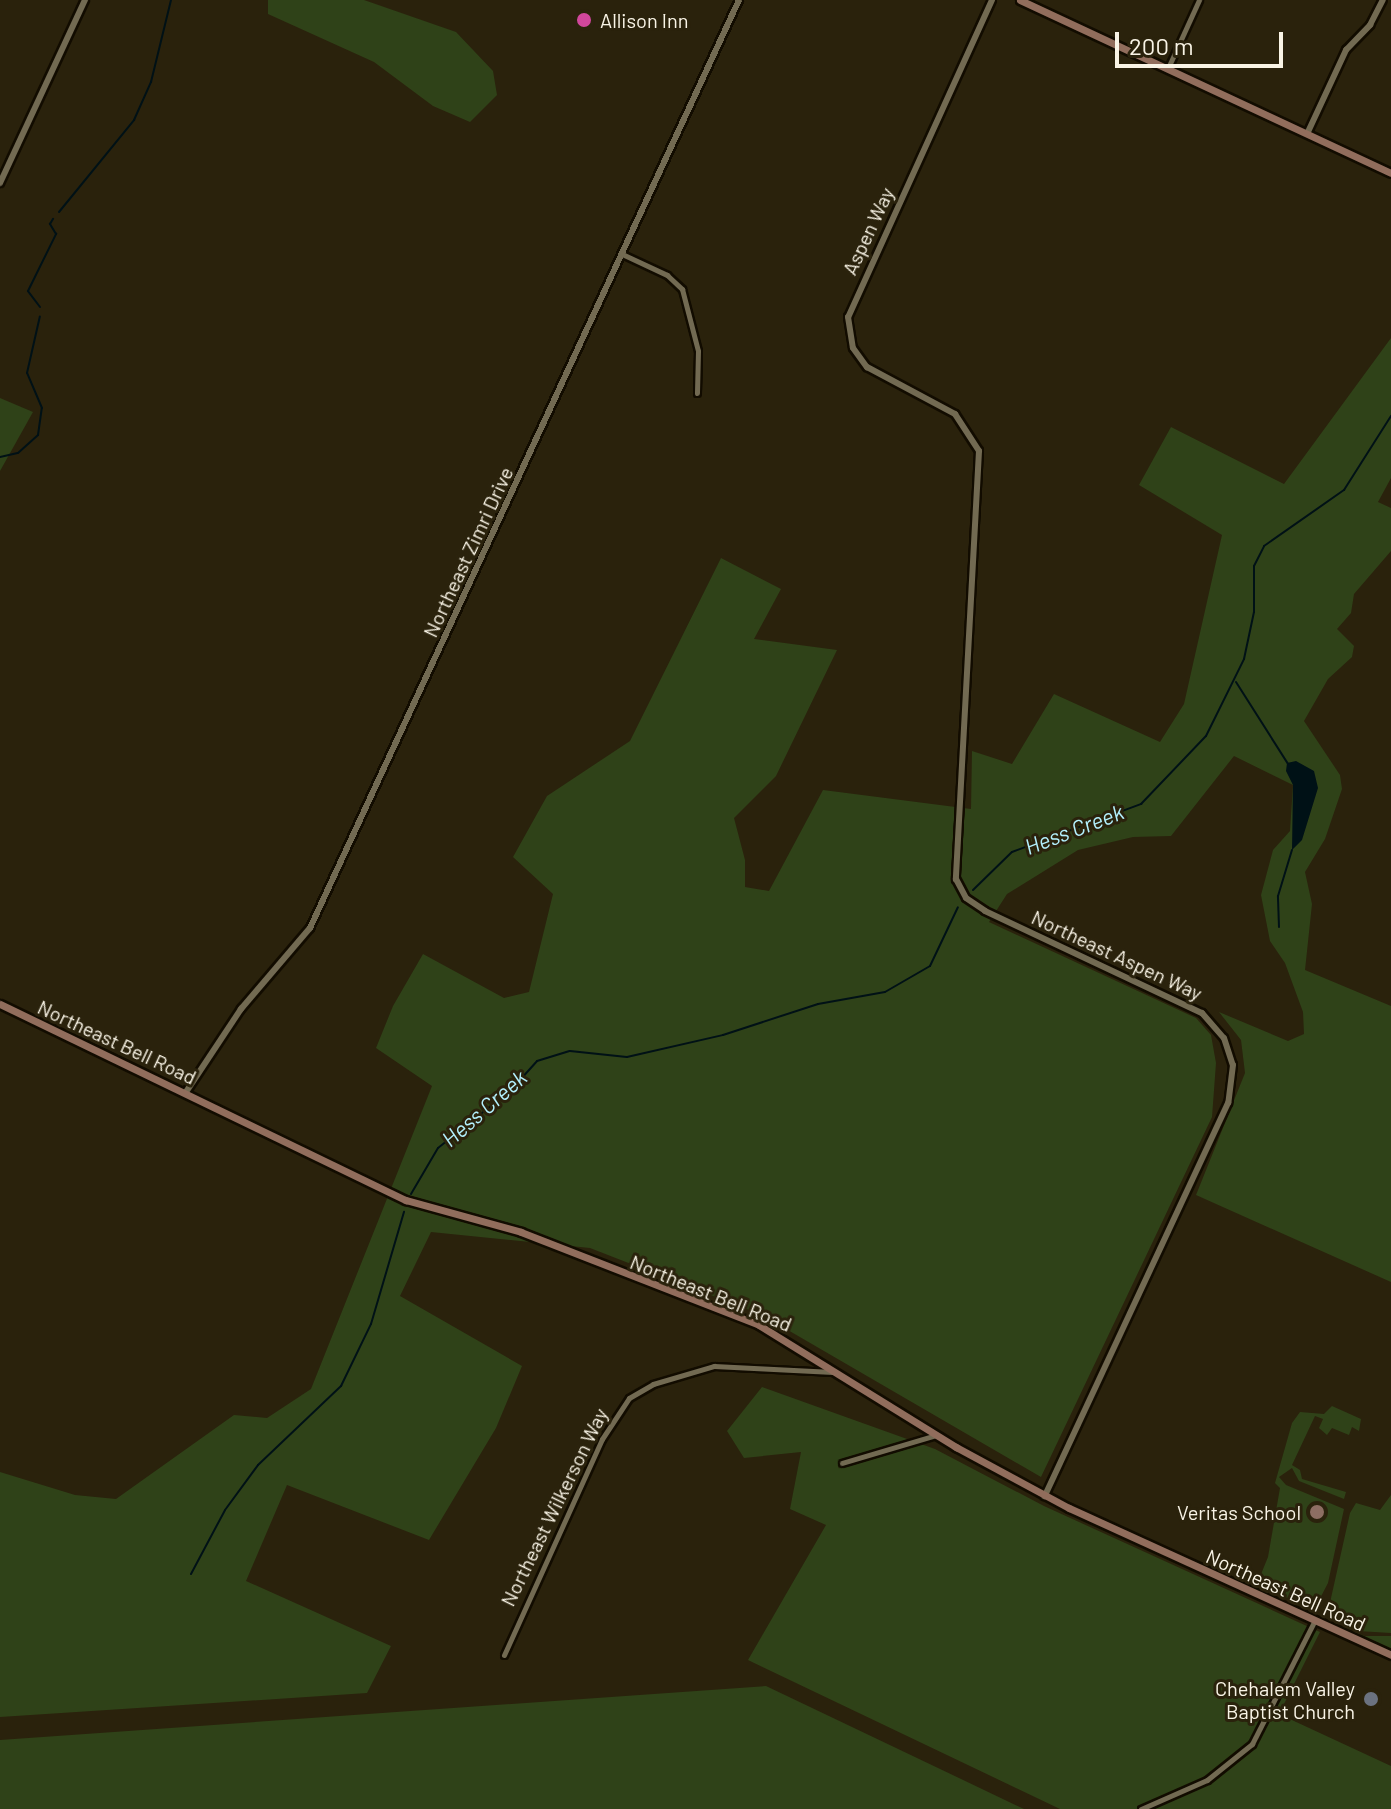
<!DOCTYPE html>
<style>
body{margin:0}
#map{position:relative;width:1391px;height:1809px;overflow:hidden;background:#2a220c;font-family:Barlow,sans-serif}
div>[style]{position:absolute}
.green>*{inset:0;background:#2f4218}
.water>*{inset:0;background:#001116}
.stream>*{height:2px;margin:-1px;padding:0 1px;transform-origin:1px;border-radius:1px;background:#001116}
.roads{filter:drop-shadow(2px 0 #120c00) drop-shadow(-2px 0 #120c00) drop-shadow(0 2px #120c00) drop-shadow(0 -2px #120c00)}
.minor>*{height:5px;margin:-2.5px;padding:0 2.5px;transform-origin:2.5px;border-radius:2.5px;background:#726a52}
.tertiary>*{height:6px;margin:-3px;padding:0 3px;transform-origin:3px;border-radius:3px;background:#726a52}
.secondary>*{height:7px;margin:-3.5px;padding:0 3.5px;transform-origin:3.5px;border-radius:3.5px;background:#916d5c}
.dots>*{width:22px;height:22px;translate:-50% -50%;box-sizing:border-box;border:4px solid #2a220c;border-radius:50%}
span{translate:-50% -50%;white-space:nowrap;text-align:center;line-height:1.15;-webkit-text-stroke:6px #2a220c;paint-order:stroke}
.poi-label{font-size:20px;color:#f9f4e6}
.left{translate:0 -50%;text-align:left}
.right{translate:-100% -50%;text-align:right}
.street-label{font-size:20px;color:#f9f4e6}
.water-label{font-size:22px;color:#b3f0fd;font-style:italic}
.scale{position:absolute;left:1115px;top:32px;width:168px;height:36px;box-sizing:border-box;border:4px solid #f9f4e6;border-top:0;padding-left:10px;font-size:24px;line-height:28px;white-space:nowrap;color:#f9f4e6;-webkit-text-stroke:6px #2a220c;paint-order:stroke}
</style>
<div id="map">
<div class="green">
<i style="clip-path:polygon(268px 0,364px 0,456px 32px,493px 71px,497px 95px,470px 122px,433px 106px,374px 62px,268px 14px)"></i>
<i style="clip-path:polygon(1391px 338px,1391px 478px,1378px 502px,1391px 508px,1391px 551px,1354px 594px,1351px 613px,1337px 629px,1354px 646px,1352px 657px,1328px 679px,1304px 721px,1340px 775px,1342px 789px,1325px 839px,1305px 872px,1312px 904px,1305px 970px,1391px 1006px,1391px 1282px,1196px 1195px,1245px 1073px,1241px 1040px,1219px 1012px,1288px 1041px,1304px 1034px,1303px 1012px,1285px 963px,1270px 941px,1261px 895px,1273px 850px,1290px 831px,1293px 785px,1234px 756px,1171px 836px,1133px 837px,1078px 850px,1007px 894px,989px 922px,1196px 1018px,1211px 1035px,1216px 1063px,1212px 1117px,1041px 1477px,762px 1315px,590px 1248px,431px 1232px,400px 1296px,522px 1366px,496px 1428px,429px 1540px,287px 1485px,246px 1581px,391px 1646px,367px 1693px,0 1717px,0 1472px,75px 1495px,116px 1499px,234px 1415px,267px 1418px,311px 1389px,432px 1086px,376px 1048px,393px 1006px,423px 954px,504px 998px,529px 992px,553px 894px,513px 857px,547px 796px,630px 741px,721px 558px,781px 589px,754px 639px,837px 650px,776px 776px,734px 818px,745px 860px,745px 887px,769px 891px,823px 790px,971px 809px,972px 751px,1012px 764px,1054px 694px,1160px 742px,1184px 704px,1222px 535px,1139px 485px,1171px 427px,1284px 484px)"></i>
<i style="clip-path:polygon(0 398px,33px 412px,0 471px)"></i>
<i style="clip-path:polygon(762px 1387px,935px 1449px,1044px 1506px,1320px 1632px,1279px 1714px,1391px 1766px,1391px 1809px,1060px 1809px,748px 1660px,826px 1525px,790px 1509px,801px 1452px,744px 1458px,727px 1431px)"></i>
<i style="clip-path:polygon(1332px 1406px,1361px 1419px,1359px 1431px,1352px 1427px,1349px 1435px,1332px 1428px,1327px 1435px,1319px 1428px,1323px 1419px,1315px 1416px,1292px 1465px,1300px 1470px,1302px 1479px,1346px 1492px,1344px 1499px,1299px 1481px,1292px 1468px,1279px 1477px,1286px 1485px,1344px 1509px,1328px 1583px,1314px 1610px,1257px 1584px,1268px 1557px,1280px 1488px,1275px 1483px,1292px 1423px,1300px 1412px,1324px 1414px)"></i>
<i style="clip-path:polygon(1391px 1495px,1391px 1633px,1358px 1631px,1327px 1616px,1350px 1513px,1356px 1503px,1380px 1510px)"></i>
<i style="clip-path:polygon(1327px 1621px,1365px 1636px,1391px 1636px,1391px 1651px)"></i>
<i style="clip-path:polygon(766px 1686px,1024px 1809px,0 1809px,0 1740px)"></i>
</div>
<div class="water">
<i style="clip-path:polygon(1296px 761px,1314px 771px,1318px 788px,1302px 840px,1292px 850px,1293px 785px,1286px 771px,1287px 763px)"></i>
</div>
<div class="stream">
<i style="left:59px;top:212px;width:119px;rotate:-50.8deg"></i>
<i style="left:134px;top:120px;width:42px;rotate:-65.9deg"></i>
<i style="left:151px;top:82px;width:84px;rotate:-76.3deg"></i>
<i style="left:40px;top:307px;width:20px;rotate:-127deg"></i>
<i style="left:28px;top:291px;width:64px;rotate:-63.8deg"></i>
<i style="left:56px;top:234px;width:12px;rotate:-121deg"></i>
<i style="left:50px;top:224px;width:6px;rotate:-59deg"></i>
<i style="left:0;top:457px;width:18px;rotate:-13deg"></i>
<i style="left:18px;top:453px;width:27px;rotate:-42deg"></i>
<i style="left:38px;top:435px;width:27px;rotate:-82deg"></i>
<i style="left:42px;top:408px;width:38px;rotate:-113deg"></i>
<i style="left:27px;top:373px;width:58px;rotate:-77.2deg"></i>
<i style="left:1236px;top:682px;width:97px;rotate:57.6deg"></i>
<i style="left:973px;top:890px;width:54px;rotate:-44.3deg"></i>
<i style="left:1012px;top:852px;width:138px;rotate:-20.4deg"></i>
<i style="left:1141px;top:804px;width:94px;rotate:-46.3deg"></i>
<i style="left:1206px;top:736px;width:86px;rotate:-63.7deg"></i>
<i style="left:1244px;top:659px;width:48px;rotate:-78deg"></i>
<i style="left:1254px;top:612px;width:46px;rotate:-90deg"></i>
<i style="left:1254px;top:566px;width:22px;rotate:-63deg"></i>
<i style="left:1264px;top:546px;width:98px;rotate:-35deg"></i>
<i style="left:1344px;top:490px;width:88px;rotate:-57.6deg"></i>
<i style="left:1279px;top:927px;width:31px;rotate:-92deg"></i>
<i style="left:1278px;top:896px;width:48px;rotate:-73.1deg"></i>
<i style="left:411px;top:1194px;width:53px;rotate:-59.6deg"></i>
<i style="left:438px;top:1148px;width:93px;rotate:-38.5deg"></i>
<i style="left:511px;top:1090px;width:39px;rotate:-48deg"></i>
<i style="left:537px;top:1061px;width:34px;rotate:-17deg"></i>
<i style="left:570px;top:1051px;width:57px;rotate:6deg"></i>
<i style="left:627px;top:1057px;width:98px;rotate:-12.9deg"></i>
<i style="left:723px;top:1035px;width:100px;rotate:-18.1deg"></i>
<i style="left:818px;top:1004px;width:68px;rotate:-10.2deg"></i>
<i style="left:885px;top:992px;width:52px;rotate:-30deg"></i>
<i style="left:930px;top:966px;width:65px;rotate:-64.6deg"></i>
<i style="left:191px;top:1574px;width:72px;rotate:-62deg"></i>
<i style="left:225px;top:1510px;width:56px;rotate:-53.7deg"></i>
<i style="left:258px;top:1465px;width:115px;rotate:-43.6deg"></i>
<i style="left:341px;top:1386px;width:69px;rotate:-64.2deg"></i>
<i style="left:371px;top:1324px;width:117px;rotate:-73.6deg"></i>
</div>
<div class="roads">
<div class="minor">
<i style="left:1168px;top:68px;width:75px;rotate:-65.5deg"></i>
<i style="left:622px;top:254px;width:50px;rotate:25deg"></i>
<i style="left:667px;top:275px;width:21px;rotate:43deg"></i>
<i style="left:682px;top:289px;width:64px;rotate:75.5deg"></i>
<i style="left:698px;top:351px;width:42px;rotate:91.4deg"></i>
<i style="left:842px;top:1463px;width:98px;rotate:-16.6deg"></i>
<i style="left:504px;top:1655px;width:237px;rotate:-65.6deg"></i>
<i style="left:602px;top:1439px;width:49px;rotate:-56.6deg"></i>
<i style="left:629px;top:1398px;width:28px;rotate:-30deg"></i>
<i style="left:653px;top:1384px;width:64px;rotate:-16.4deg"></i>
<i style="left:714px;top:1366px;width:119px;rotate:2.9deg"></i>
<i style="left:1141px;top:1809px;width:72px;rotate:-23.7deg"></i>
<i style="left:1207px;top:1780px;width:58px;rotate:-38.7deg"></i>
<i style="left:1252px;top:1744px;width:139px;rotate:-63.1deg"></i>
</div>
<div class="tertiary">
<i style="left:992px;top:0;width:348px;rotate:114.4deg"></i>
<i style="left:848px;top:317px;width:31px;rotate:81deg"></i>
<i style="left:853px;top:348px;width:24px;rotate:54deg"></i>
<i style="left:867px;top:367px;width:100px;rotate:28.1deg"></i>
<i style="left:955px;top:414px;width:44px;rotate:57deg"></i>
<i style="left:979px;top:451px;width:429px;rotate:93.1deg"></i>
<i style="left:956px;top:879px;width:21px;rotate:62deg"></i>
<i style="left:966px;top:898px;width:23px;rotate:34deg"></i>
<i style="left:985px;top:911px;width:240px;rotate:25.2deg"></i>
<i style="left:1202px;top:1013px;width:33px;rotate:49deg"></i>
<i style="left:1224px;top:1038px;width:28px;rotate:72deg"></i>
<i style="left:1233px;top:1065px;width:38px;rotate:97deg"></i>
<i style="left:1228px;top:1103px;width:434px;rotate:115deg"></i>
<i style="left:1307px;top:134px;width:93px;rotate:-65.1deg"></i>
<i style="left:1346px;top:50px;width:35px;rotate:-46deg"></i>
<i style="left:1370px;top:25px;width:28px;rotate:-63deg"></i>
<i style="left:0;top:183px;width:202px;rotate:-65.1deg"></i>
<i style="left:186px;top:1092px;width:100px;rotate:-56.5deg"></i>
<i style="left:241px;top:1009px;width:106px;rotate:-49.6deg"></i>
<i style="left:310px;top:928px;width:1022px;rotate:-65.19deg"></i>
</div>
<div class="secondary">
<i style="left:1020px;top:0;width:409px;rotate:25deg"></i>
<i style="left:0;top:1004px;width:451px;rotate:25.8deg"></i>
<i style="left:406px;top:1200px;width:119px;rotate:15.5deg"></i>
<i style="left:521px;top:1232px;width:256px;rotate:21.3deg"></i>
<i style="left:759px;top:1325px;width:232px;rotate:31.8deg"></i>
<i style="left:956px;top:1447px;width:128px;rotate:28.4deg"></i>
<i style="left:1069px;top:1508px;width:354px;rotate:24.5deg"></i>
</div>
</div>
<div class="dots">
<i style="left:584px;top:20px;background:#d1479c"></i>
<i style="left:1317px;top:1512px;background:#8d6e63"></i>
<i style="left:1371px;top:1699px;background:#6b7280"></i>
</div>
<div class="poi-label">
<span class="left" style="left:600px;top:20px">Allison Inn</span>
<span class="right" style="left:1301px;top:1512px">Veritas School</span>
<span class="right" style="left:1355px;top:1700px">Chehalem Valley<br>Baptist Church</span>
</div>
<div class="street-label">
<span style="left:868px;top:231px;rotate:-65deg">Aspen Way</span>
<span style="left:468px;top:552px;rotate:-65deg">Northeast Zimri Drive</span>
<span style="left:1117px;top:955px;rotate:25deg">Northeast Aspen Way</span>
<span style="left:117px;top:1042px;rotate:25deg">Northeast Bell Road</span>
<span style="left:711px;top:1293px;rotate:22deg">Northeast Bell Road</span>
<span style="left:554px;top:1507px;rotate:-64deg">Northeast Wilkerson Way</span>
<span style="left:1286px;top:1590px;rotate:24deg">Northeast Bell Road</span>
</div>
<div class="water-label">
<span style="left:1074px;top:829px;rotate:-21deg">Hess Creek</span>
<span style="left:484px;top:1108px;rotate:-41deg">Hess Creek</span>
</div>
<div class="scale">200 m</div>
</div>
